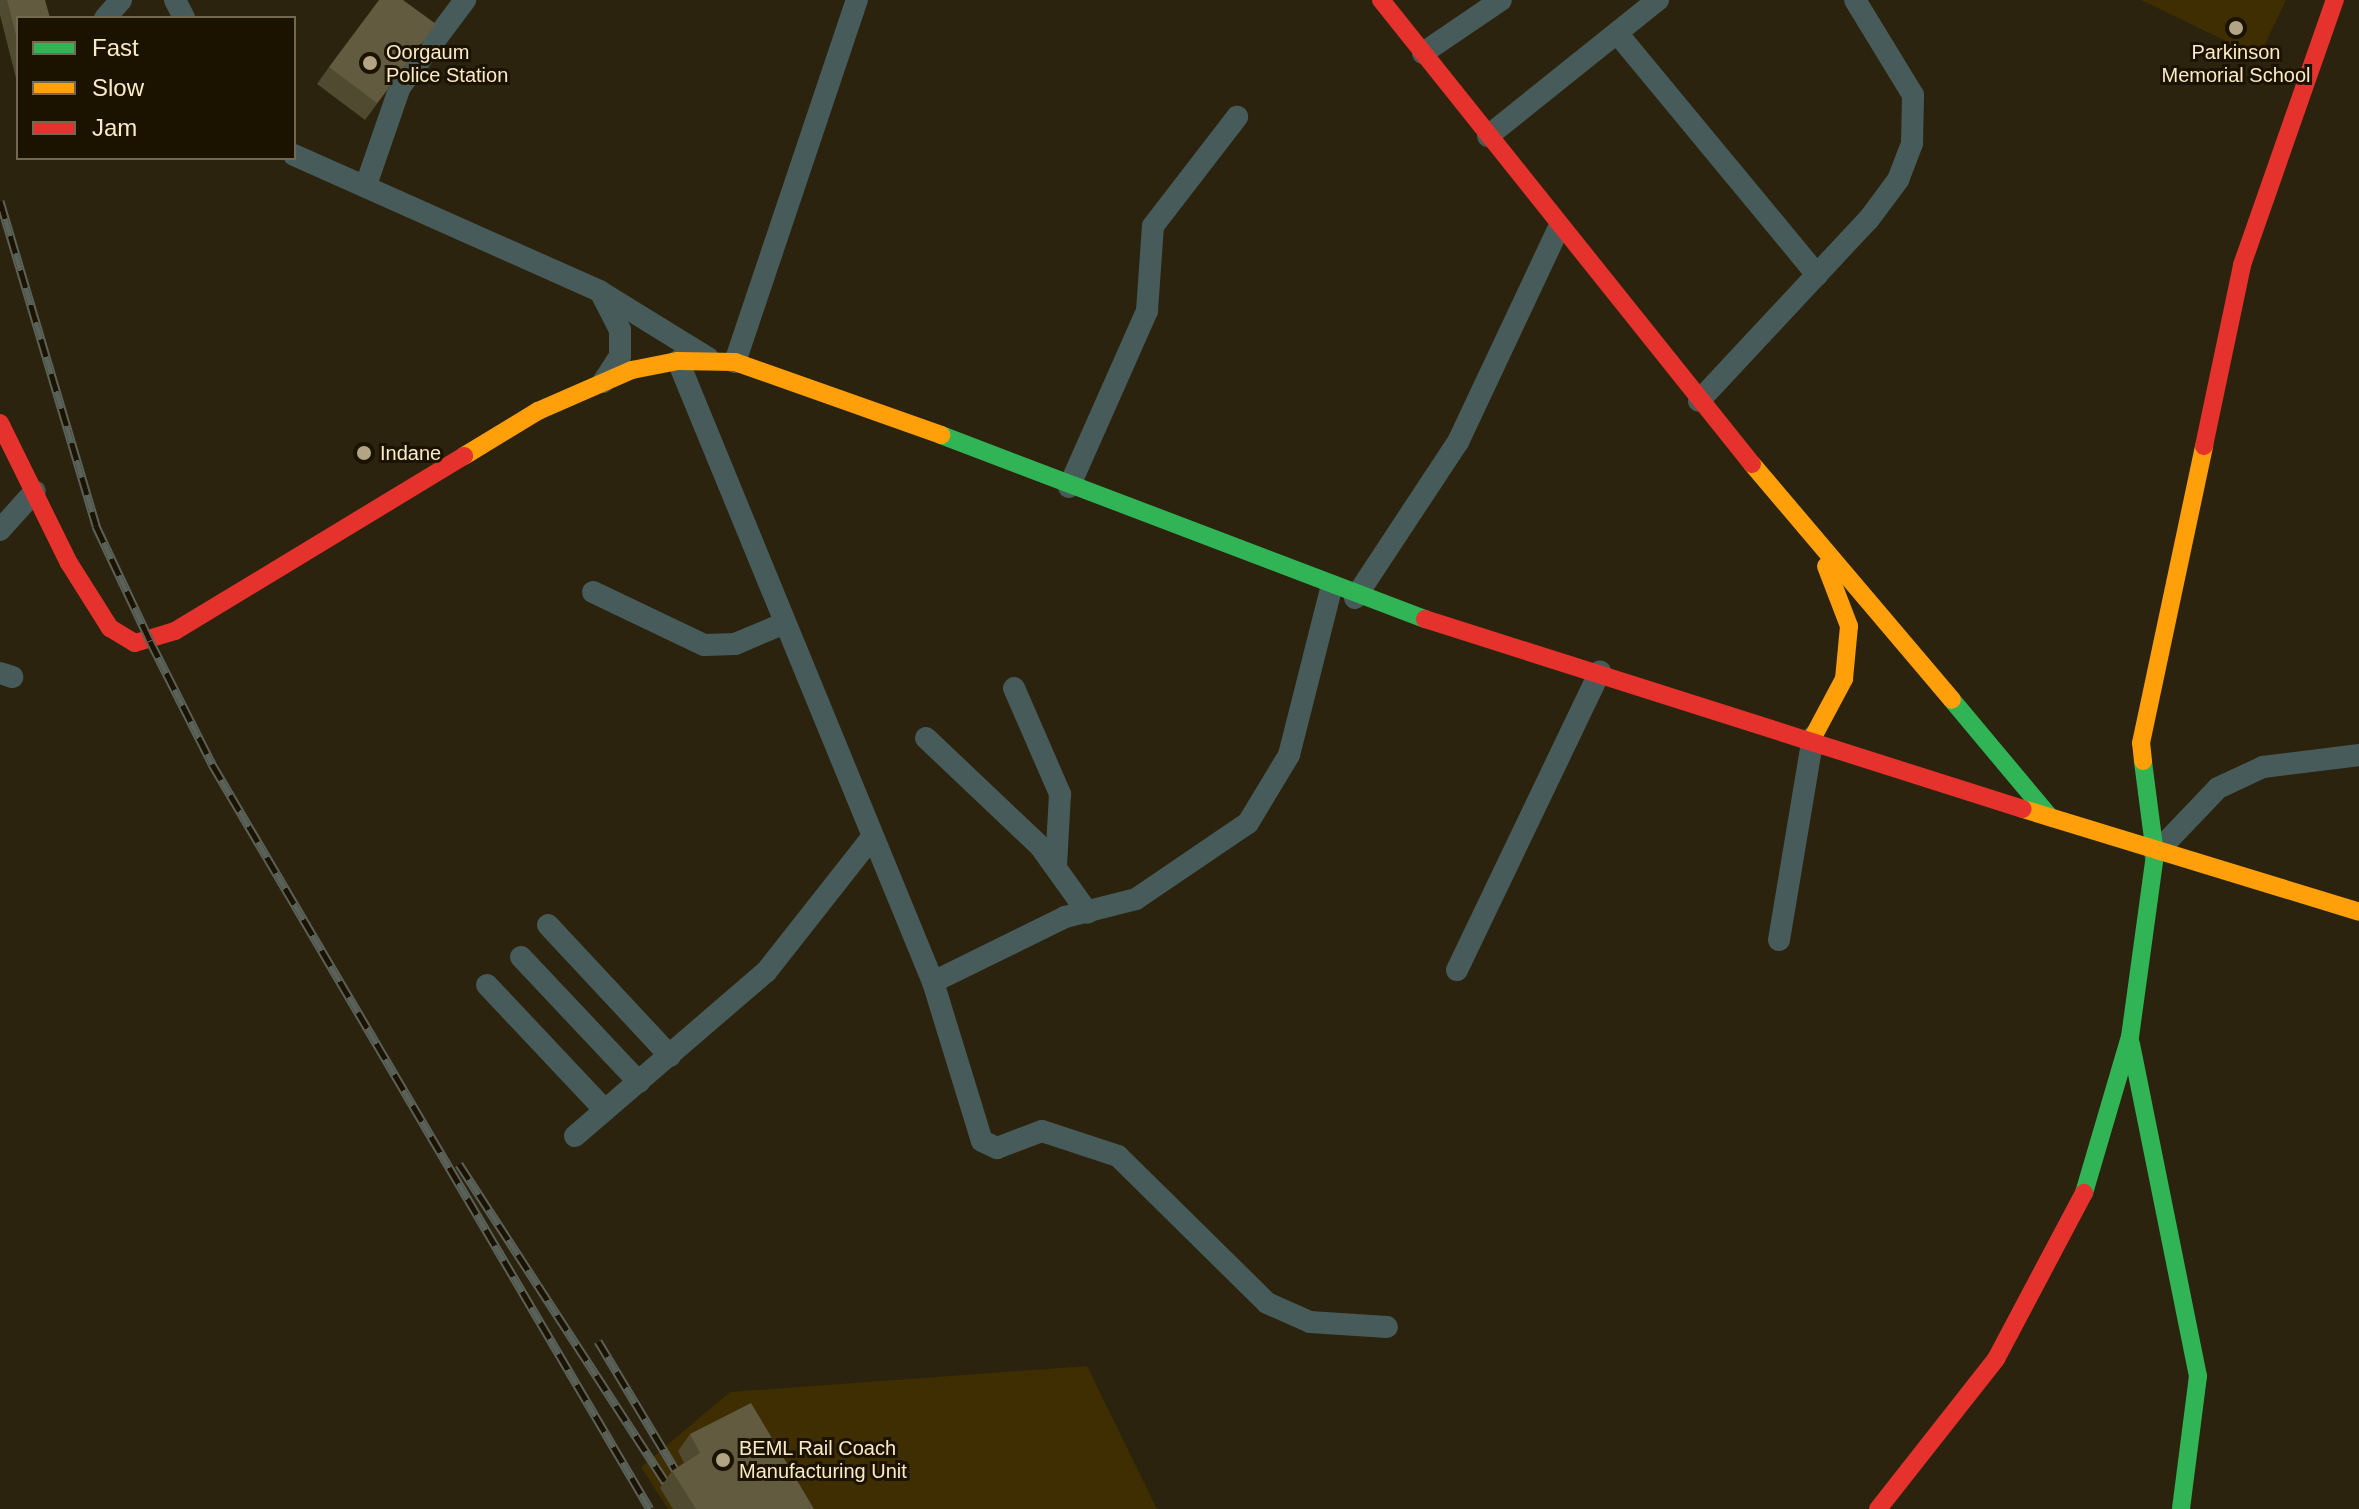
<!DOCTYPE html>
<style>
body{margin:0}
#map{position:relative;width:2359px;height:1509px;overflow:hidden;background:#2b230d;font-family:Arial,sans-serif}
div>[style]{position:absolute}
.built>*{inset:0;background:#3f2e02}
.street>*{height:22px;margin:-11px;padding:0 11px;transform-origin:11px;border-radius:11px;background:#465b5a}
.fast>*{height:18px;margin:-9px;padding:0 9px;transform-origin:9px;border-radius:9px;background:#30b455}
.slow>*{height:18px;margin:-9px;padding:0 9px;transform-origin:9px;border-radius:9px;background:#ff9f0a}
.jam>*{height:18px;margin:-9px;padding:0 9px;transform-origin:9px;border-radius:9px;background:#e5322d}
.rail>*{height:9px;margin-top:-4.5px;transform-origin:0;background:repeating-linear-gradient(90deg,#1b1200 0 18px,#596159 0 36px);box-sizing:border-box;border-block:2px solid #596159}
.wall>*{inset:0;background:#504a30}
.building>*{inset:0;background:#625b40}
.dots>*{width:22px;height:22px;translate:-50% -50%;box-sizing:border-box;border:4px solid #1b1200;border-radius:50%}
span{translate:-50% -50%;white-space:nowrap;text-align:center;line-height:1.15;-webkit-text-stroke:6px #1b1200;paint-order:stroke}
.poi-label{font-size:20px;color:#faeac5}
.left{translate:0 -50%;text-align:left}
.legend{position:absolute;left:16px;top:16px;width:280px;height:144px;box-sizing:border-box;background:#1b1200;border:2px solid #74684f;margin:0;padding:10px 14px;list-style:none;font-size:24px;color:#faeac5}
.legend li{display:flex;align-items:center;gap:16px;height:40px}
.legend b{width:40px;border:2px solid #74684f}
</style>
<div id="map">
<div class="built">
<i style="clip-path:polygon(2141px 0,2286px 0,2259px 57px)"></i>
<i style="clip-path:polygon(1087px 1366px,1157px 1509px,668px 1509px,641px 1467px,730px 1392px)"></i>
</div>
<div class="street">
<i style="left:175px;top:0;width:20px;rotate:63deg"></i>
<i style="left:105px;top:18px;width:24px;rotate:-48deg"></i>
<i style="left:1617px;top:33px;width:314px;rotate:50.4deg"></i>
<i style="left:1423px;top:53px;width:94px;rotate:-34.2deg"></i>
<i style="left:1488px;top:136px;width:218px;rotate:-38.7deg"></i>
<i style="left:294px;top:155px;width:336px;rotate:24deg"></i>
<i style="left:601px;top:292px;width:126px;rotate:31.7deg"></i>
<i style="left:366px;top:185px;width:104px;rotate:-70.9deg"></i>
<i style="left:400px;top:87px;width:109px;rotate:-53.2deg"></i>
<i style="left:601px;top:293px;width:42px;rotate:62.8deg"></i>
<i style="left:620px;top:330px;width:26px;rotate:90deg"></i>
<i style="left:620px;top:356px;width:31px;rotate:123deg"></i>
<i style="left:678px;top:361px;width:671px;rotate:67.68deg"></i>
<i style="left:933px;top:982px;width:166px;rotate:72.9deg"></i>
<i style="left:982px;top:1141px;width:17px;rotate:25deg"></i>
<i style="left:997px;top:1148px;width:48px;rotate:-20.7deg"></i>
<i style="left:1042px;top:1131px;width:80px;rotate:18.2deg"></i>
<i style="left:1118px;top:1156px;width:209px;rotate:44.6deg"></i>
<i style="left:1267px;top:1303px;width:47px;rotate:23.8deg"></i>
<i style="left:1310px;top:1322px;width:77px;rotate:3.7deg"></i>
<i style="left:735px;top:362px;width:382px;rotate:-71.4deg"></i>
<i style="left:1699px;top:401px;width:249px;rotate:-47deg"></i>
<i style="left:1869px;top:219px;width:49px;rotate:-53.4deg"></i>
<i style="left:1898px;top:180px;width:39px;rotate:-69deg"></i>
<i style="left:1912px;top:144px;width:49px;rotate:-88.8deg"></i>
<i style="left:1913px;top:95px;width:111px;rotate:-121.4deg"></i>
<i style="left:1069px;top:487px;width:193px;rotate:-66.1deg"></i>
<i style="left:1147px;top:311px;width:85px;rotate:-86deg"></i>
<i style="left:1153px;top:226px;width:138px;rotate:-52.4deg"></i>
<i style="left:0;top:530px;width:52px;rotate:-48.1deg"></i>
<i style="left:593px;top:592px;width:123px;rotate:25.5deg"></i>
<i style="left:704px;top:645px;width:31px;rotate:-2deg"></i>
<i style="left:735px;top:644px;width:54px;rotate:-22.8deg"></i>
<i style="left:1355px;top:598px;width:187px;rotate:-56.6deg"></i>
<i style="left:1458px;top:442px;width:238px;rotate:-64.8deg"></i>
<i style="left:0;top:673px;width:13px;rotate:18deg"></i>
<i style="left:1014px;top:688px;width:116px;rotate:66.5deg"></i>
<i style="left:1060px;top:794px;width:71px;rotate:93.2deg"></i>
<i style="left:926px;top:738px;width:157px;rotate:43.5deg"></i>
<i style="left:1040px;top:846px;width:82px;rotate:54.4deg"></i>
<i style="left:2155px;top:854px;width:91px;rotate:-46.3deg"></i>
<i style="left:2218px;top:788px;width:50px;rotate:-25deg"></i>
<i style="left:2263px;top:767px;width:97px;rotate:-7.1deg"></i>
<i style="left:548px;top:925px;width:179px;rotate:47deg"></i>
<i style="left:1779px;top:940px;width:206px;rotate:-80.5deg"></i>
<i style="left:521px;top:957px;width:172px;rotate:46.7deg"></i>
<i style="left:1457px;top:970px;width:331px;rotate:-64.4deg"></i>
<i style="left:933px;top:982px;width:147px;rotate:-26.2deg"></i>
<i style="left:1065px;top:917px;width:73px;rotate:-14.2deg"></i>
<i style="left:1136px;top:899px;width:135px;rotate:-34.2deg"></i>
<i style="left:1248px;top:823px;width:79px;rotate:-58.9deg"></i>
<i style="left:1289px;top:755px;width:171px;rotate:-75.8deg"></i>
<i style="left:487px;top:985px;width:172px;rotate:46.7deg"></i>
<i style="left:575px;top:1136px;width:252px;rotate:-40.7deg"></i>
<i style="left:766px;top:972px;width:167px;rotate:-51.8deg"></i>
</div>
<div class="fast">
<i style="left:941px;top:435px;width:518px;rotate:20.82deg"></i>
<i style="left:1952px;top:700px;width:153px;rotate:50.1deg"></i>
<i style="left:2131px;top:1044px;width:339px;rotate:78.6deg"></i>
<i style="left:2198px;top:1376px;width:134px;rotate:97.3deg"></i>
<i style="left:2084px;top:1193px;width:163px;rotate:-73.6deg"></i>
<i style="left:2130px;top:1037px;width:185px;rotate:-82.2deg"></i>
<i style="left:2155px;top:854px;width:94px;rotate:-97.4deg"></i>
</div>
<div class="slow">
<i style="left:464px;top:456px;width:87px;rotate:-31.3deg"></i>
<i style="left:538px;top:411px;width:103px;rotate:-23.6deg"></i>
<i style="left:632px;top:370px;width:47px;rotate:-11.1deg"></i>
<i style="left:678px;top:361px;width:57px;rotate:1deg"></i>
<i style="left:735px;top:362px;width:219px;rotate:19.5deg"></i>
<i style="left:1752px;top:464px;width:309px;rotate:49.7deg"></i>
<i style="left:1813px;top:737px;width:66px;rotate:-61.9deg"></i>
<i style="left:1844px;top:679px;width:53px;rotate:-84.6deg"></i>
<i style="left:1849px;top:626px;width:64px;rotate:-111deg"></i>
<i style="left:2143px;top:761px;width:18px;rotate:-96deg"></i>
<i style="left:2141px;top:743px;width:304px;rotate:-78deg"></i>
<i style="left:2023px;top:809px;width:351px;rotate:17deg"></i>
</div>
<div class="jam">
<i style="left:1381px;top:0;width:594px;rotate:51.36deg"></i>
<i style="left:0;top:423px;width:156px;rotate:63.8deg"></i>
<i style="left:69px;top:563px;width:77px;rotate:57.8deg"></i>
<i style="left:110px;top:628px;width:29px;rotate:31deg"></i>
<i style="left:135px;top:643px;width:42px;rotate:-16.7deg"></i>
<i style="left:175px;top:631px;width:338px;rotate:-31.2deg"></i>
<i style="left:2204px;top:446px;width:185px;rotate:-78.1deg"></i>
<i style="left:2242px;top:265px;width:281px;rotate:-70.7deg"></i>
<i style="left:1425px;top:619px;width:627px;rotate:17.63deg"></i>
<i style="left:1878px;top:1509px;width:191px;rotate:-51.8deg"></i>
<i style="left:1996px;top:1359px;width:188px;rotate:-62.1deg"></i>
</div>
<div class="rail">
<i style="left:0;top:201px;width:339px;rotate:73.5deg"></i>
<i style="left:96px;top:526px;width:127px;rotate:64.8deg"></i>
<i style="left:150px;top:641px;width:138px;rotate:63.2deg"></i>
<i style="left:212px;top:764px;width:864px;rotate:59.55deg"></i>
<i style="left:459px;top:1164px;width:411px;rotate:57deg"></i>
<i style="left:598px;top:1341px;width:196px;rotate:59deg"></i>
</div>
<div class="wall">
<i style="clip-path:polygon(0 0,45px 0,18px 18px,18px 86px,0 15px)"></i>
<i style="clip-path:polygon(424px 41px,365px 120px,317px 84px,329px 67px)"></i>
<i style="clip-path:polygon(690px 1434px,814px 1509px,673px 1509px,660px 1488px,672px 1471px,684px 1463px,678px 1451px)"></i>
</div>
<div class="building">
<i style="clip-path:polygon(7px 0,45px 0,50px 18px,18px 18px,18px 43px)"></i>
<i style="clip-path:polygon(379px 0,403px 0,436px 24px,377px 103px,329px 67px)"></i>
<i style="clip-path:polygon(751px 1403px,814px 1509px,696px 1509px,672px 1471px,700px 1453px,690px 1434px)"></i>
</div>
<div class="dots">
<i style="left:2236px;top:28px;background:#b2a485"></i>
<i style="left:370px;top:63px;background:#b2a485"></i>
<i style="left:364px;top:453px;background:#b2a485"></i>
<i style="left:723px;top:1460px;background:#b2a485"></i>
</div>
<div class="poi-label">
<span class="left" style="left:386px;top:64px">Oorgaum<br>Police Station</span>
<span style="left:2236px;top:64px">Parkinson<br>Memorial School</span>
<span class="left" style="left:380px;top:453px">Indane</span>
<span class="left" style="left:739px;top:1460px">BEML Rail Coach<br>Manufacturing Unit</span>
</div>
<ul class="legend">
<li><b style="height:10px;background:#30b455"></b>Fast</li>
<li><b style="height:10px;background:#ff9f0a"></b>Slow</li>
<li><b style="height:10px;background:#e5322d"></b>Jam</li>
</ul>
</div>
